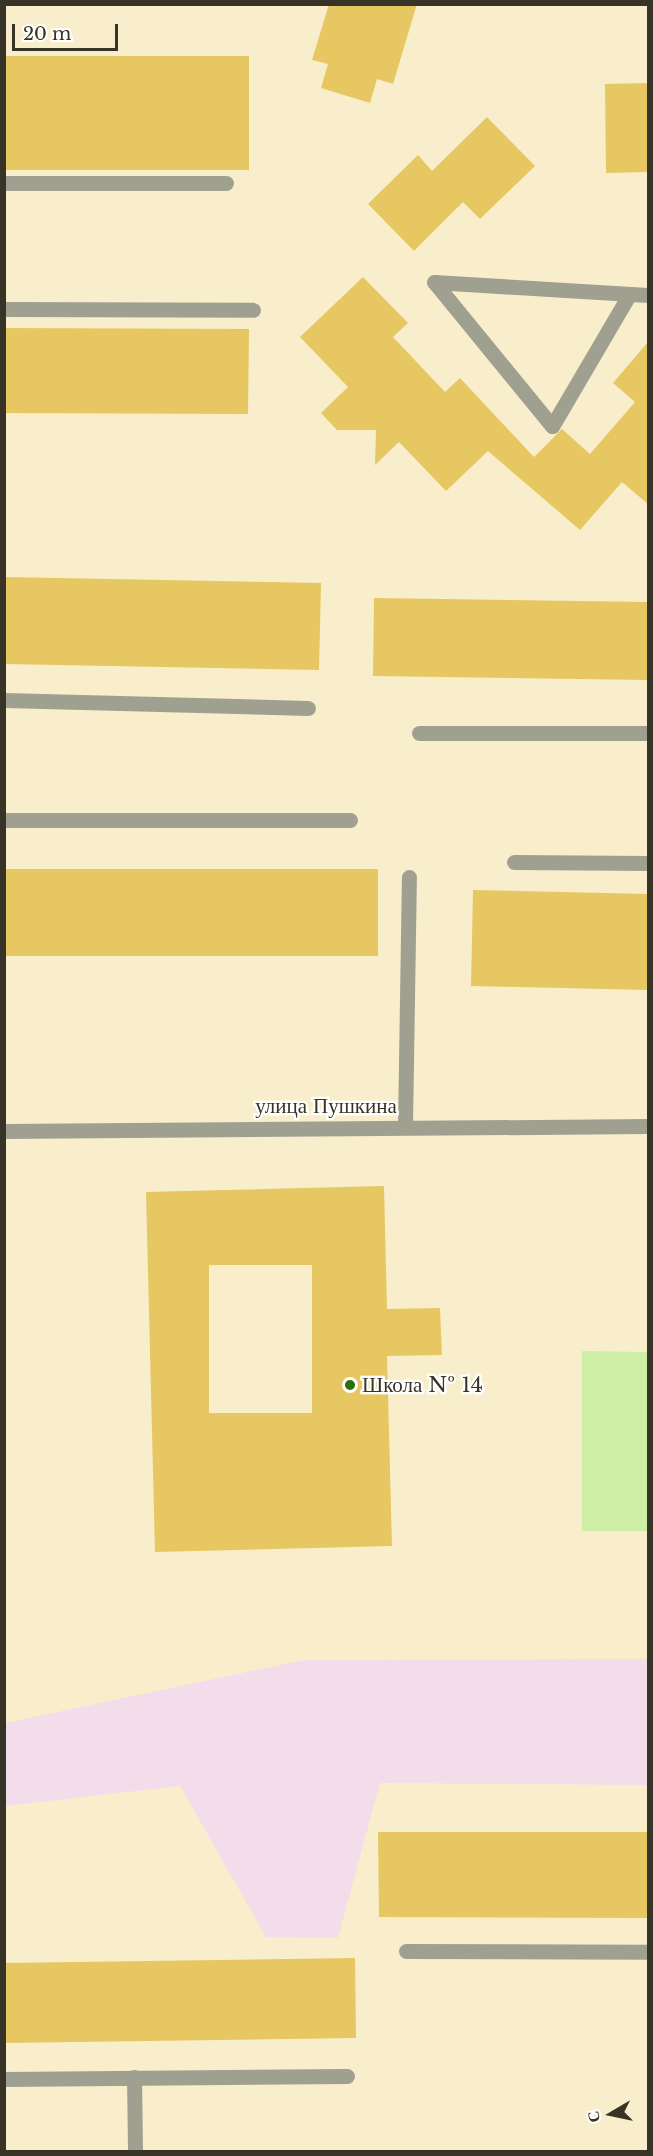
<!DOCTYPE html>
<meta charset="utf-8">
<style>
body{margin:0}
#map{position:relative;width:653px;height:2156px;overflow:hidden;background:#f9eecc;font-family:"Libre Baskerville",serif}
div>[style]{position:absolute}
.industrial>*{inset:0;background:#f3ddeb}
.green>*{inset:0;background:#ceeea6}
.building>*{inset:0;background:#e6c762}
.lane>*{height:15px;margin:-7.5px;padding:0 7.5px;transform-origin:7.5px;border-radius:7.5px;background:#a0a091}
.street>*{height:15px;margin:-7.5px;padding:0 7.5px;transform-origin:7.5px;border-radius:7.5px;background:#a0a091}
.dots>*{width:16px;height:16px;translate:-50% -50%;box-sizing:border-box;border:3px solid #fff;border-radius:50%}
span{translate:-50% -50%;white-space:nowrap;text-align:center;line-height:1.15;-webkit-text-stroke:4.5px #fff;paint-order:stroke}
.street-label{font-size:21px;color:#373326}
.poi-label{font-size:21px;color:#373326}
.left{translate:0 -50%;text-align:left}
.frame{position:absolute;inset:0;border:6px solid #373326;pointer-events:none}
.north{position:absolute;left:581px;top:2084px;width:60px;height:60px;-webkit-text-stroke:4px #fff;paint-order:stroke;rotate:261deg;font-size:16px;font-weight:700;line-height:24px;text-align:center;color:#373326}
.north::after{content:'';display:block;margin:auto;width:21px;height:27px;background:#373326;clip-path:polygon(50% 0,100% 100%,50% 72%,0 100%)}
.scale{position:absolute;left:12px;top:24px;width:106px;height:27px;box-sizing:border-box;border:3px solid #373326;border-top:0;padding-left:8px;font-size:18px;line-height:21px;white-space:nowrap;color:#373326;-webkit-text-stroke:4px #fff;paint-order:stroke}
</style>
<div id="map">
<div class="industrial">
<i style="clip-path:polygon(648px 1659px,648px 1785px,380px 1783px,338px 1938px,266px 1937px,180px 1786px,5px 1806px,5px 1723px,304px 1660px)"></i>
</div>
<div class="green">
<i style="clip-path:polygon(582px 1351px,648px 1352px,648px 1531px,582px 1531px)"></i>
</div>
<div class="building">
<i style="clip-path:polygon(329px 4px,417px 4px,393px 84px,377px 79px,370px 103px,321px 88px,328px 64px,312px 60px)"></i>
<i style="clip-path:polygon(4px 56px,249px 56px,249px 170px,4px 170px)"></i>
<i style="clip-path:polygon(648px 83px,648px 172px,606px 173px,605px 84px)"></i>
<i style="clip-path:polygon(487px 117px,535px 166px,480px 219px,463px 202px,414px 251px,368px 204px,418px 155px,432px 171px)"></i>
<i style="clip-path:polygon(363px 277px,408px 323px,393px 337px,445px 392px,460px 378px,534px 457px,562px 429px,590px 454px,635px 402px,613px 383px,648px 342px,648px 504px,622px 482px,580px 530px,488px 451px,446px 491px,399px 442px,375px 465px,376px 430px,337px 430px,321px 413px,348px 387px,300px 337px)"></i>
<i style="clip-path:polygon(4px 328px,249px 329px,248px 414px,4px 413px)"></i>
<i style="clip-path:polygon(4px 577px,321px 583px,319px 670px,4px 664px)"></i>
<i style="clip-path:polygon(374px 598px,648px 602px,648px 680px,373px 676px)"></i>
<i style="clip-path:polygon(4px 869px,378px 869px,378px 956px,4px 956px)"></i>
<i style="clip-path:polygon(473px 890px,648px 894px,648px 990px,471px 986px)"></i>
<i style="clip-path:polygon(evenodd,384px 1186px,387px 1309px,440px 1308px,442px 1355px,387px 1356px,392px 1546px,155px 1552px,146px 1192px,384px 1186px,209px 1265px,312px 1265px,312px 1413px,209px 1413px,209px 1265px)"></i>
<i style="clip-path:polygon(378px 1832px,648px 1832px,648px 1918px,379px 1917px)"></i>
<i style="clip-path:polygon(355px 1958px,356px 2038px,4px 2043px,4px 1963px)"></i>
</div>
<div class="lane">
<i style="left:4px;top:183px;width:222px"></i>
<i style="left:629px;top:295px;width:152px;rotate:120.4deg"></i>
<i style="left:552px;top:426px;width:186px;rotate:-129.3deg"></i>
<i style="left:434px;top:282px;width:214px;rotate:3.5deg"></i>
<i style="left:4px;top:309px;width:249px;rotate:0.2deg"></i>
<i style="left:4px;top:700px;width:304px;rotate:1.5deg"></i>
<i style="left:419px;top:733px;width:229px"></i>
<i style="left:4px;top:820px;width:346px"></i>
<i style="left:514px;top:862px;width:134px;rotate:0.4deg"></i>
<i style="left:405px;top:1126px;width:249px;rotate:-89.1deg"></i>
<i style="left:406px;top:1951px;width:242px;rotate:0.2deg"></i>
<i style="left:134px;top:2077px;width:75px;rotate:89.2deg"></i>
<i style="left:4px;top:2079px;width:343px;rotate:-0.5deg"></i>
</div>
<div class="street">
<i style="left:4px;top:1131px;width:644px;rotate:-0.44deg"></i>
</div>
<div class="dots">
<i style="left:350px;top:1385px;background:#2f6f05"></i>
</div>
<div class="street-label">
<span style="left:326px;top:1106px">улица Пушкина</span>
</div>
<div class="poi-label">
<span class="left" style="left:362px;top:1385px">Школа № 14</span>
</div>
<div class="frame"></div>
<div class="north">С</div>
<div class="scale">20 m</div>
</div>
